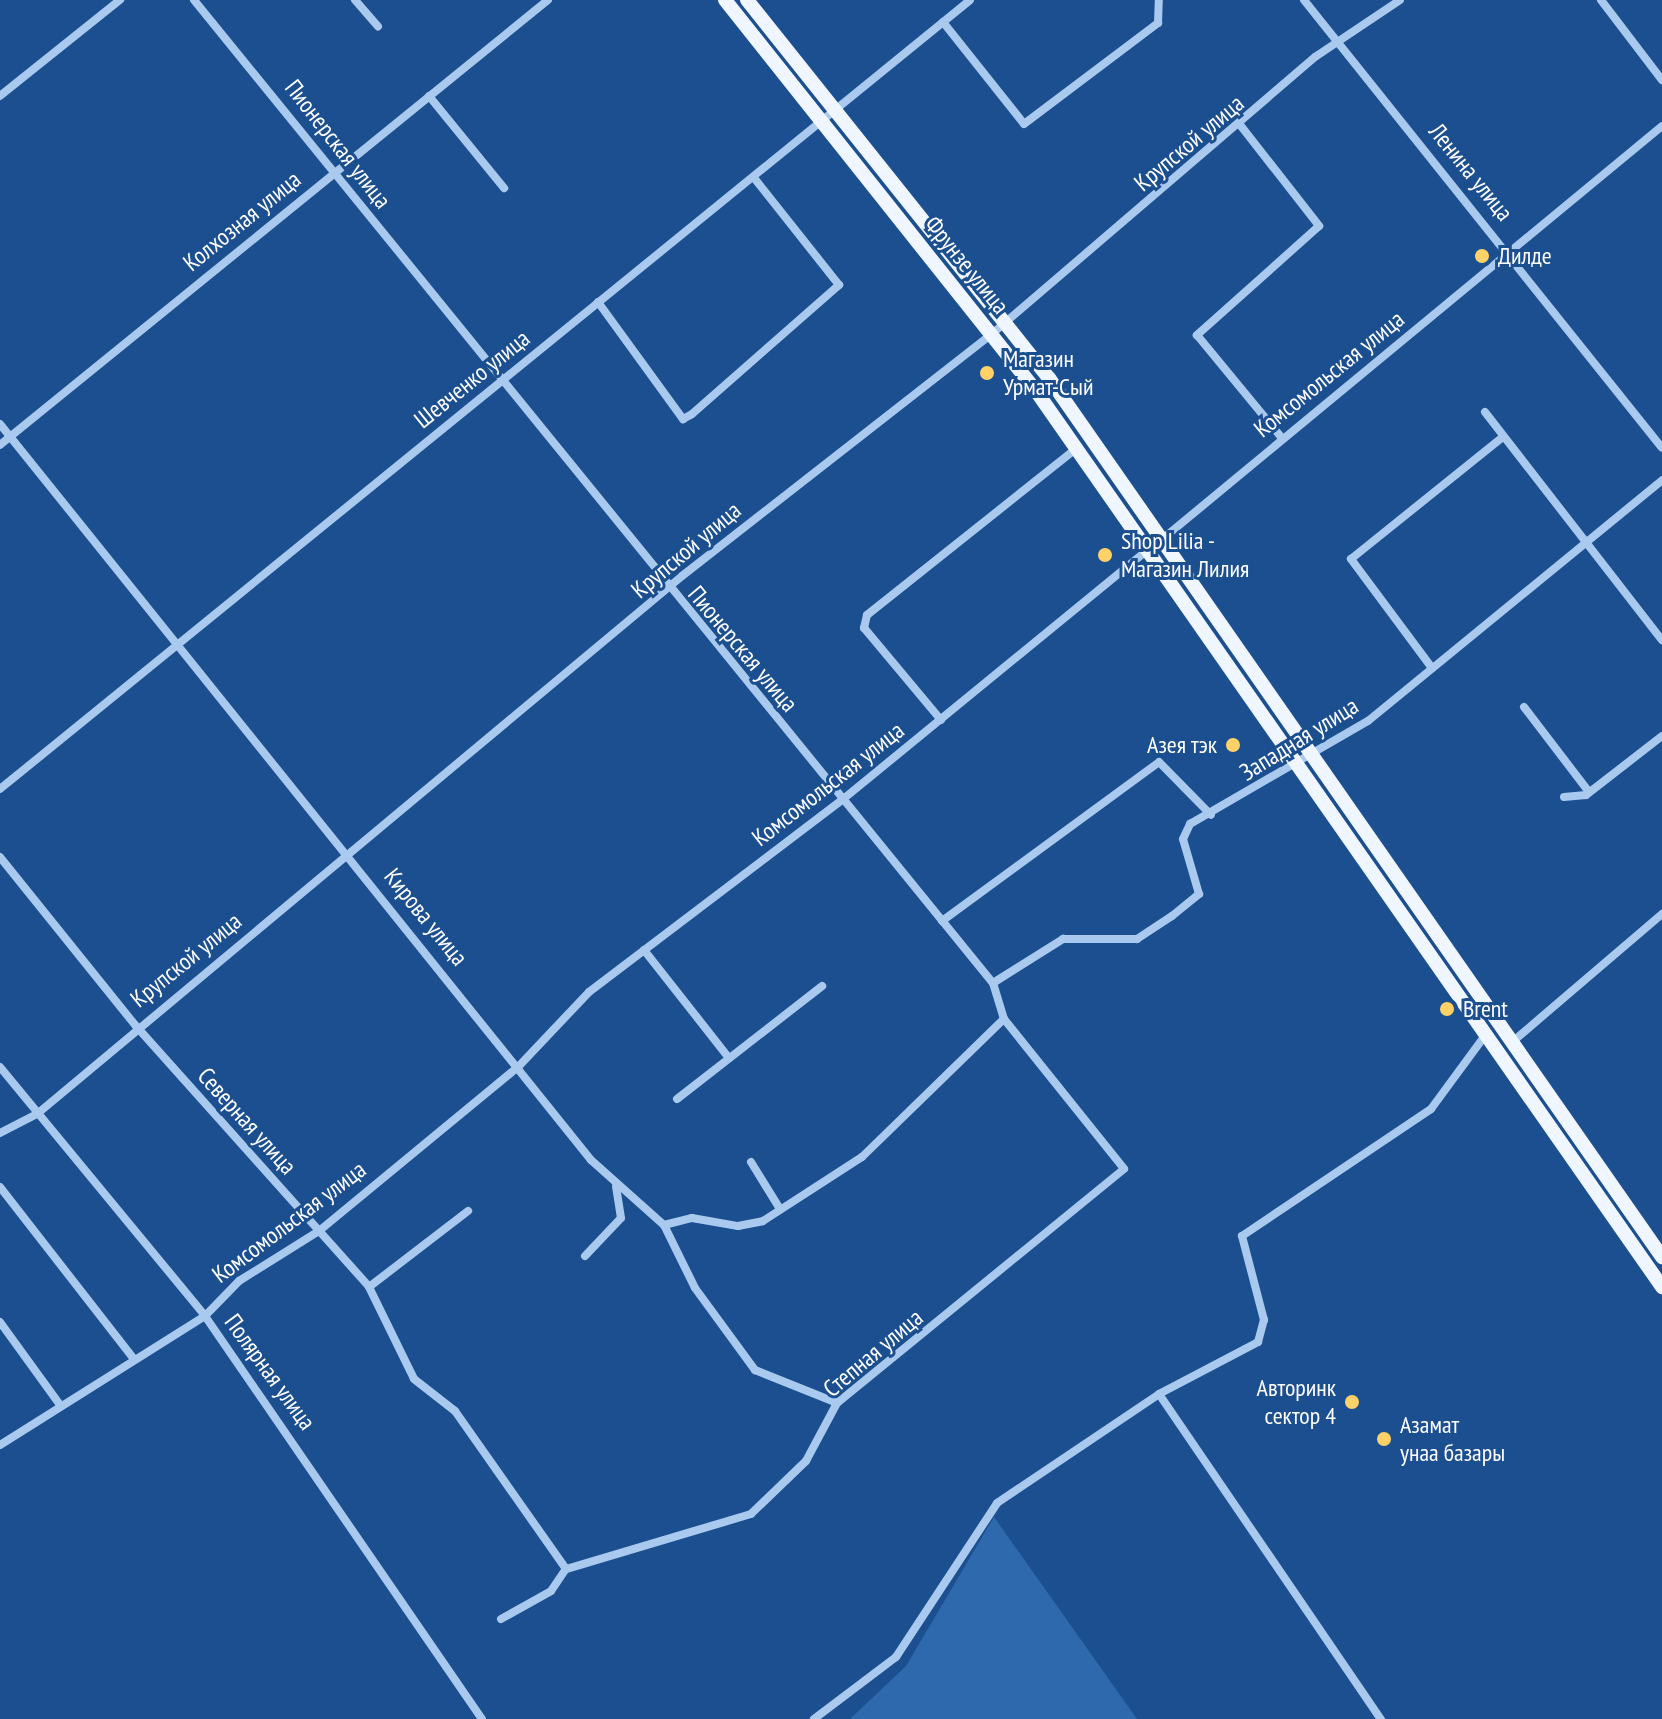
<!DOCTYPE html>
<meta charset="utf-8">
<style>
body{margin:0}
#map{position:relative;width:1662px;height:1719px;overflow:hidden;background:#1b4f8f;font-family:"PT Sans Narrow",sans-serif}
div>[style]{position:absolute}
.green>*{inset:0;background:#2e69ad}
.minor>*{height:8px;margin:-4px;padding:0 4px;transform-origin:4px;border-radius:4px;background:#a9c9ee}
.primary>*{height:14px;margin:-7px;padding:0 7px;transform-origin:7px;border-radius:7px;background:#f0f6ff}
.dots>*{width:22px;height:22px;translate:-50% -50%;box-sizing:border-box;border:4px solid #1b4f8f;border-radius:50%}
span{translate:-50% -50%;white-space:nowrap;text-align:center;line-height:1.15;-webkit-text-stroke:6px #1b4f8f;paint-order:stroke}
.street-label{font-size:24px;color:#fff}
.poi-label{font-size:24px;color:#fff}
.left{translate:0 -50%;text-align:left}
.right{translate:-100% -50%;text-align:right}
</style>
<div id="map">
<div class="green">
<i style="clip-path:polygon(994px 1517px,1137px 1719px,850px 1719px,906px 1666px)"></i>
</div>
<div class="minor">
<i style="left:194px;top:0;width:1267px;rotate:50.9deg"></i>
<i style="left:993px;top:983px;width:38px;rotate:73deg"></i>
<i style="left:1004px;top:1019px;width:192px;rotate:51.3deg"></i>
<i style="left:1124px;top:1169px;width:370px;rotate:140.8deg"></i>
<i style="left:837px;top:1403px;width:66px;rotate:118.1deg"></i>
<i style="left:806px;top:1461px;width:76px;rotate:136.1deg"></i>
<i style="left:751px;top:1514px;width:193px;rotate:163.4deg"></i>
<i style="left:355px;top:0;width:35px;rotate:49deg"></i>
<i style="left:1304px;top:0;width:573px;rotate:51.37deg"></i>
<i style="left:1601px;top:0;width:101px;rotate:52.7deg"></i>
<i style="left:943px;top:22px;width:130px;rotate:51.5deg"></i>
<i style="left:1024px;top:124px;width:168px;rotate:-37deg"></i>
<i style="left:1158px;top:23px;width:23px;rotate:-88deg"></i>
<i style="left:0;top:96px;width:154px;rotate:-38.7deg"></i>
<i style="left:429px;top:96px;width:119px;rotate:50.8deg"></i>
<i style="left:1241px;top:126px;width:127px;rotate:52deg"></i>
<i style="left:1319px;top:226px;width:164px;rotate:138.2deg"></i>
<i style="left:1197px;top:335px;width:134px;rotate:50.5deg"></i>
<i style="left:598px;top:302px;width:145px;rotate:54deg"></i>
<i style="left:683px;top:419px;width:10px;rotate:-29deg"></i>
<i style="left:692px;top:414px;width:196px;rotate:-41.3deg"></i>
<i style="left:839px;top:285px;width:135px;rotate:-128.4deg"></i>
<i style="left:1485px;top:412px;width:289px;rotate:52.2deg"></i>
<i style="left:0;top:424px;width:944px;rotate:51.24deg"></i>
<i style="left:591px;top:1160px;width:98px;rotate:41.7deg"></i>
<i style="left:664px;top:1225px;width:70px;rotate:63.8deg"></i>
<i style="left:695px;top:1288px;width:102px;rotate:53.8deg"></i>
<i style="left:755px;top:1370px;width:88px;rotate:21.9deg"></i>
<i style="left:0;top:445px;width:706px;rotate:-39.08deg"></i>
<i style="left:1160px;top:541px;width:651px;rotate:-39.58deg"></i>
<i style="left:1432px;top:668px;width:136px;rotate:-126.6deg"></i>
<i style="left:1351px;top:559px;width:195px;rotate:-38.8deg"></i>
<i style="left:1524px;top:707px;width:107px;rotate:52.6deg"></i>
<i style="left:941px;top:720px;width:120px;rotate:-129.9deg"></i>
<i style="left:864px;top:628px;width:13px;rotate:-77deg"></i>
<i style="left:867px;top:615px;width:268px;rotate:-38.5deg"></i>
<i style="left:0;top:789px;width:1250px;rotate:-39.12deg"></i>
<i style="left:1564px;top:797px;width:22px;rotate:-5deg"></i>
<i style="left:1586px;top:795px;width:96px;rotate:-37.8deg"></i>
<i style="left:0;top:857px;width:217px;rotate:51.2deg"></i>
<i style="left:136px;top:1026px;width:350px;rotate:48.2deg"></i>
<i style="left:369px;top:1287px;width:102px;rotate:63.9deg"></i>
<i style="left:414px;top:1379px;width:52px;rotate:38deg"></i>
<i style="left:455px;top:1411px;width:193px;rotate:54.9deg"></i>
<i style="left:942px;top:921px;width:269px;rotate:-36.2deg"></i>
<i style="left:1159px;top:762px;width:74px;rotate:45.5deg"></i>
<i style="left:644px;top:950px;width:137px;rotate:51.8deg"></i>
<i style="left:993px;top:983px;width:83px;rotate:-32.2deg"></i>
<i style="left:1063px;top:939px;width:74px"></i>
<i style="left:1137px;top:939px;width:42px;rotate:-33.3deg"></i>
<i style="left:1172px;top:916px;width:35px;rotate:-39deg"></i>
<i style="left:1199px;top:894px;width:57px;rotate:-106.2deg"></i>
<i style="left:1183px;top:839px;width:17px;rotate:-65deg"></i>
<i style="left:1190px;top:824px;width:206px;rotate:-30.1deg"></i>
<i style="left:1368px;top:721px;width:380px;rotate:-39.3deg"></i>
<i style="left:1511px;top:1043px;width:199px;rotate:-40.5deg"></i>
<i style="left:0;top:1067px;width:323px;rotate:50.5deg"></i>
<i style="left:205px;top:1316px;width:489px;rotate:55.5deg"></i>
<i style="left:677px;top:1099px;width:184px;rotate:-37.9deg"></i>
<i style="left:0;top:1133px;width:42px;rotate:-27.2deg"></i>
<i style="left:37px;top:1114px;width:840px;rotate:-39.83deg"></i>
<i style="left:682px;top:576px;width:395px;rotate:-38deg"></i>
<i style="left:993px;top:333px;width:424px;rotate:-40.6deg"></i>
<i style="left:1315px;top:57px;width:102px;rotate:-33.8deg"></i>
<i style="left:751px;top:1162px;width:55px;rotate:58.3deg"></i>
<i style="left:0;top:1187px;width:218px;rotate:52.1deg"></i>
<i style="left:664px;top:1225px;width:29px;rotate:-14deg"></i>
<i style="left:692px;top:1218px;width:47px;rotate:9.9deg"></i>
<i style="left:738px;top:1226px;width:25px;rotate:-11deg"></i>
<i style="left:763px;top:1221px;width:118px;rotate:-32.9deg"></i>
<i style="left:862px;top:1157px;width:198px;rotate:-44.2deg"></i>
<i style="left:585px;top:1256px;width:52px;rotate:-46.5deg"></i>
<i style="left:621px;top:1218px;width:32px;rotate:-99deg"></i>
<i style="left:369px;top:1287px;width:125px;rotate:-37.5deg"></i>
<i style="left:0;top:1322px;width:102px;rotate:54.1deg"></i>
<i style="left:1159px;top:1394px;width:394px;rotate:55.7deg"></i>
<i style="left:0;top:1445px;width:242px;rotate:-32.2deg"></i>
<i style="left:205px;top:1316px;width:49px;rotate:-45.8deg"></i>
<i style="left:239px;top:1281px;width:94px;rotate:-32deg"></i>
<i style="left:319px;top:1231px;width:259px;rotate:-39.5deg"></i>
<i style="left:519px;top:1066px;width:102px;rotate:-46.6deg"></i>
<i style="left:589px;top:992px;width:318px;rotate:-37.2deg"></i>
<i style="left:842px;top:800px;width:397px;rotate:-39.3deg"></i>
<i style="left:501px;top:1619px;width:57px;rotate:-29.2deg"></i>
<i style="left:551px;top:1591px;width:27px;rotate:-56deg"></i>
<i style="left:814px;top:1719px;width:103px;rotate:-37.1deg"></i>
<i style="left:896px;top:1657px;width:184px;rotate:-56.7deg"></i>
<i style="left:997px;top:1503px;width:195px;rotate:-33.9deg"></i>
<i style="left:1159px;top:1394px;width:112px;rotate:-27.7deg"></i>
<i style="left:1258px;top:1342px;width:23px;rotate:-75deg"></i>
<i style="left:1264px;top:1320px;width:87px;rotate:-104.7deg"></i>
<i style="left:1242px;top:1236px;width:228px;rotate:-33.9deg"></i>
<i style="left:1431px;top:1109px;width:93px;rotate:-53.7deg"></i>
</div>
<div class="primary">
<i style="left:725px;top:0;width:496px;rotate:51.5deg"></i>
<i style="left:1034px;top:388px;width:1097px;rotate:55.06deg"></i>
<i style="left:747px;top:0;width:484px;rotate:51.4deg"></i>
<i style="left:1049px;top:378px;width:1072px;rotate:55.11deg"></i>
</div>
<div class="dots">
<i style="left:1482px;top:256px;background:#ffd166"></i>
<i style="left:987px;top:373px;background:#ffd166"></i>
<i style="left:1105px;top:555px;background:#ffd166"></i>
<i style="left:1233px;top:745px;background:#ffd166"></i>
<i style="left:1447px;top:1009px;background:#ffd166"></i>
<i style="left:1352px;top:1402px;background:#ffd166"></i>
<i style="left:1384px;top:1439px;background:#ffd166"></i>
</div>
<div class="street-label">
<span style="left:1189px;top:143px;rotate:-40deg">Крупской улица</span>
<span style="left:338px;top:144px;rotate:52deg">Пионерская улица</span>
<span style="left:1471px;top:172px;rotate:51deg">Ленина улица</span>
<span style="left:242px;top:221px;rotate:-39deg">Колхозная улица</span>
<span style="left:967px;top:265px;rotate:51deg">Фрунзе улица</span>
<span style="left:1329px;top:374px;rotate:-39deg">Комсомольская улица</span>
<span style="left:472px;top:379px;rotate:-39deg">Шевченко улица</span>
<span style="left:686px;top:550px;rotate:-40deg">Крупской улица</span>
<span style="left:743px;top:649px;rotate:50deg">Пионерская улица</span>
<span style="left:1299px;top:739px;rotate:-32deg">Западная улица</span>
<span style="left:828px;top:784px;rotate:-38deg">Комсомольская улица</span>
<span style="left:426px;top:917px;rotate:51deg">Кирова улица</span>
<span style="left:186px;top:960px;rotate:-39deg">Крупской улица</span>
<span style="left:247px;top:1121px;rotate:48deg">Северная улица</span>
<span style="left:289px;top:1222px;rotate:-37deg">Комсомольская улица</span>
<span style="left:873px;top:1353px;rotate:-40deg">Степная улица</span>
<span style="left:270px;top:1372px;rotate:54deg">Полярная улица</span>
</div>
<div class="poi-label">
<span class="left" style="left:1498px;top:256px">Дилде</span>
<span class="left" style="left:1003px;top:373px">Магазин<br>Урмат-Сый</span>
<span class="left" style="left:1121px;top:555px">Shop Lilia -<br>Магазин Лилия</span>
<span class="right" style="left:1217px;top:745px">Азея тэк</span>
<span class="left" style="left:1463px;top:1009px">Brent</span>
<span class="right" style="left:1336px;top:1402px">Авторинк<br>сектор 4</span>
<span class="left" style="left:1400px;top:1439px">Азамат<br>унаа базары</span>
</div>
</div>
